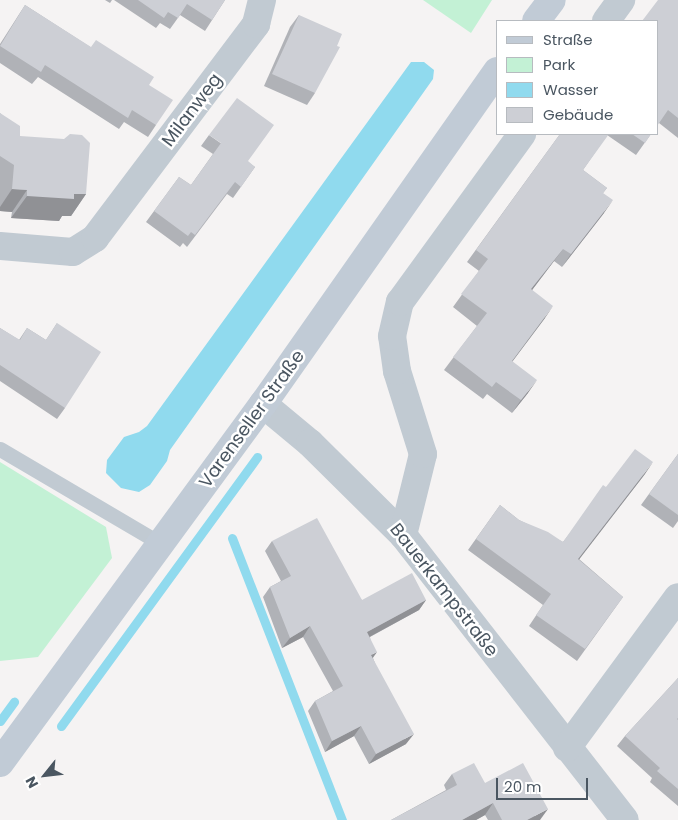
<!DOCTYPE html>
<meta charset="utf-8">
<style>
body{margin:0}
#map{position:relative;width:678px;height:820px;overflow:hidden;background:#f5f3f3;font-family:Poppins,sans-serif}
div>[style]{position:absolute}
.green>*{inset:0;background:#c3f1d5}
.water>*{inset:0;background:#90daee}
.stream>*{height:9px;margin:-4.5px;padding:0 4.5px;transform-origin:4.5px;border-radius:4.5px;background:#90daee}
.service>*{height:15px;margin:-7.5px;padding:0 7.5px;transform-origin:7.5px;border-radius:7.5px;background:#c1cad2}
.minor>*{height:28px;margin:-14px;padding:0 14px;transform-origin:14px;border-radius:14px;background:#c1cad2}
.secondary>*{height:28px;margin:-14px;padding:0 14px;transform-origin:14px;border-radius:14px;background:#c1cbd6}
.wall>*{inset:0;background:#b0b2b7}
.shaded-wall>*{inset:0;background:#909195}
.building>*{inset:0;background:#cdcfd5}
span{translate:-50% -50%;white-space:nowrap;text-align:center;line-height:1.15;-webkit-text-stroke:5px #fff;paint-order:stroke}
.street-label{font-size:18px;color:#4a5661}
.legend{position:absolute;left:496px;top:20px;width:162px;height:115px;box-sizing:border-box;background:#fff;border:1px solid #b7bbc0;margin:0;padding:6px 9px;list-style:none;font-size:15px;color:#4a5661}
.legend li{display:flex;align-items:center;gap:10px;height:25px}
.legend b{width:25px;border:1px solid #b7bbc0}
.north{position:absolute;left:20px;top:750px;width:50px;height:50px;-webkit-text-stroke:4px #fff;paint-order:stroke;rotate:241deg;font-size:14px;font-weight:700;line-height:20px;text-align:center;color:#4a5661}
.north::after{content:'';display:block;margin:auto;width:18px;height:22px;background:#4a5661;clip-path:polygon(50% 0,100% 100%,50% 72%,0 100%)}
.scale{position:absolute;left:496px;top:778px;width:92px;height:22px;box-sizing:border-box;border:2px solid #4a5661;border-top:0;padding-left:6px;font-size:15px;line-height:18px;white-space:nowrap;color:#4a5661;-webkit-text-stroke:4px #fff;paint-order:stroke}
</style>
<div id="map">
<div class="green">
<i style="clip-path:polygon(423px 0,492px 0,471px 33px)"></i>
<i style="clip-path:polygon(0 462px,106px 527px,112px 558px,38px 657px,0 661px)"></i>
</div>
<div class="water">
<i style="clip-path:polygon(411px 62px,424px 62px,434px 70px,433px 79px,170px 450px,167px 461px,150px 485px,139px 492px,121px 488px,106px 473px,107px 460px,124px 437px,139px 432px,147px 426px)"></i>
</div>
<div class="stream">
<i style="left:232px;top:538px;width:303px;rotate:68.7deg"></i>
<i style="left:0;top:721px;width:24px;rotate:-54deg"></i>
<i style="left:61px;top:726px;width:333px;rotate:-53.9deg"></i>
</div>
<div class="service">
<i style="left:0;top:449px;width:187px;rotate:30.5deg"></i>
</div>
<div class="minor">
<i style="left:606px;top:21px;width:26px;rotate:-54deg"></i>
<i style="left:0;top:246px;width:73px;rotate:4.7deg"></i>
<i style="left:73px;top:252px;width:26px;rotate:-32deg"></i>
<i style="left:95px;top:238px;width:268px;rotate:-53deg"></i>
<i style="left:256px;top:24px;width:25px;rotate:-76deg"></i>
<i style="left:263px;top:404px;width:61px;rotate:39.7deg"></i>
<i style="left:310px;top:443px;width:131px;rotate:44.7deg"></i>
<i style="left:403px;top:535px;width:361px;rotate:52.1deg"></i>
<i style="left:403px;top:535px;width:83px;rotate:-76.1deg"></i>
<i style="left:423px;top:454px;width:87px;rotate:-107.4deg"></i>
<i style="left:397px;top:371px;width:35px;rotate:-98deg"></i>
<i style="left:392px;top:336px;width:35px;rotate:-77deg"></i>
<i style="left:400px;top:302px;width:208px;rotate:-54deg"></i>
<i style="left:567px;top:748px;width:187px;rotate:-53.7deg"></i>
</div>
<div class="secondary">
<i style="left:536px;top:21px;width:26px;rotate:-53deg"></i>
<i style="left:0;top:763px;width:445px;rotate:-53.8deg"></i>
<i style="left:263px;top:404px;width:407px;rotate:-54.9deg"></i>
</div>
<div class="wall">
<i style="clip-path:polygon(105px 0,112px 0,110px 3px)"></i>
<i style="clip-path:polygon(114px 0,225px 0,205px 31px,180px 15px,170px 29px,160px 23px,156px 28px)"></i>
<i style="clip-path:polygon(678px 0,678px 138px,659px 123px)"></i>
<i style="clip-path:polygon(25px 5px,149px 85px,156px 125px,148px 137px,124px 122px,119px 129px,38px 77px,32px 84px,0 63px,0 44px)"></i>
<i style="clip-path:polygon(299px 15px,315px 93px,307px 105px,264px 86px,290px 27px)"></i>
<i style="clip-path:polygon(0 113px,20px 136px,86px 194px,71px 216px,62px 216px,59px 221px,11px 218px,12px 212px,0 211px)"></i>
<i style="clip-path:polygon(560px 134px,651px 134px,636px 155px,607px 135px,583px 170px,607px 188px,603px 193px,604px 213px,562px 267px,554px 261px,532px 290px,545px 318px,512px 362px,528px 393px,512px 413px,487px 394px,483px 399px,444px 370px,477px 326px,453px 307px,479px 271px,467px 262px)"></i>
<i style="clip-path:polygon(209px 135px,255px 167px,233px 198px,227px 194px,187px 247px,183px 243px,180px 247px,146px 222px,179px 177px,191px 185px,213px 154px,201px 146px)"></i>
<i style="clip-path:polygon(57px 323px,65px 408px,57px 419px,0 381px,0 328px,19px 340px,27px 328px,46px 340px)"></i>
<i style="clip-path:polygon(678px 454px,678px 521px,673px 528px,641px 505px)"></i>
<i style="clip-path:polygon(645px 474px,579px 559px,623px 597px,577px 661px,529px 626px,543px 605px,468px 550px,500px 505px,519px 520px,563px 542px,606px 487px)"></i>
<i style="clip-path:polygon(272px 541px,362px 600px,426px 600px,419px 610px,370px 637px,373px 658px,406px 744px,369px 764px,354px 736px,325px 752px,308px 711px,315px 701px,333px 691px,303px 637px,282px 648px,263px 597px,270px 587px,281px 581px,265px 551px)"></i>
<i style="clip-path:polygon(678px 678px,678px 806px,650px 782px,652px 778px,617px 746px,625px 736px)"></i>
<i style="clip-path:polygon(452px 774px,485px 783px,540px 820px,488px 820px,485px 815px,476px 820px,391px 820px,446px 790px,444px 785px)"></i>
</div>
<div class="shaded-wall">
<i style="clip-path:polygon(12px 189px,27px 190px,12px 212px,0 211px,0 207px)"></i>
<i style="clip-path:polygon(74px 194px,86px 194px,71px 216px,62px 216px,59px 221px,11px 218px,27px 196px)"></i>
<i style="clip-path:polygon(613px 200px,604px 213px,562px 267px,571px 254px)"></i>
<i style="clip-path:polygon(563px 249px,554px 261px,523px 302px,531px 289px)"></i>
<i style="clip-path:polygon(553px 306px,545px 318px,503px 374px,512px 361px)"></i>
<i style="clip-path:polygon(537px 380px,528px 393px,512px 413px,521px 400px)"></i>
<i style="clip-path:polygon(653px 462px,645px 474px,571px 570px,578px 559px)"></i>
<i style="clip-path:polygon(426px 600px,419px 610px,360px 642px,367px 632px)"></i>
<i style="clip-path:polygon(310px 626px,303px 637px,282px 648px,290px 638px)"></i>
<i style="clip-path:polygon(377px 652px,370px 662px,371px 655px)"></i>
<i style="clip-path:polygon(361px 726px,354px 736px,325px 752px,332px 741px)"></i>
<i style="clip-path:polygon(414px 734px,406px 744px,369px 764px,376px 754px)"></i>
<i style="clip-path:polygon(493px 803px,485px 815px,476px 820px,462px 820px)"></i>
<i style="clip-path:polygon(548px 809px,540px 820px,527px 820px)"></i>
</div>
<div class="building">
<i style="clip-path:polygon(138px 0,225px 0,212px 20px,187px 4px,178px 18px,168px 12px,164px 18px)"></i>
<i style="clip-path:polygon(658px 0,678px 0,678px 118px,668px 110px,657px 126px,657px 21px,642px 21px)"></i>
<i style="clip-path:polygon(25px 5px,91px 47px,96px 40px,154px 77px,149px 85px,173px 100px,156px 125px,132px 110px,128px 118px,45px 65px,41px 72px,0 46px)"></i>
<i style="clip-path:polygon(299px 15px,342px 34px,337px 46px,340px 47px,315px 93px,272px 74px)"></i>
<i style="clip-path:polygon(237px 98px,274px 125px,248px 161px,255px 167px,241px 187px,235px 182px,195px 235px,191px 232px,188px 236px,154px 211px,179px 177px,191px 185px,221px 143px,209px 135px)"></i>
<i style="clip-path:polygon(0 113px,20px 126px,20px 136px,64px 139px,70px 134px,82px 135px,90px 143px,86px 194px,74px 194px,74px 199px,27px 196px,27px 190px,12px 189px,14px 165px,0 156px)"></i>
<i style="clip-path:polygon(560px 134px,609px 134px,583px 170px,607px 188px,603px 193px,613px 200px,571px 254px,563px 249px,531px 289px,553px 306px,512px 361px,537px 380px,521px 400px,496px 382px,492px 387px,453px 357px,487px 313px,461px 294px,488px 259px,476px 250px)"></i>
<i style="clip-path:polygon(632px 134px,651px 134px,645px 143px)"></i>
<i style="clip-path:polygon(57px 323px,101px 352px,65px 408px,0 365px,0 328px,20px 340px,27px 328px,46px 340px)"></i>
<i style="clip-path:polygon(635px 449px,653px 462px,578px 559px,623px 597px,585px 649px,536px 615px,551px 594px,476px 539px,500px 505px,519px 520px,548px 532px,563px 542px,603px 485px,606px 487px)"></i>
<i style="clip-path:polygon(678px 454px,678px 515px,649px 494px)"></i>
<i style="clip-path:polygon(317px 518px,362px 600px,412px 573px,426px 600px,367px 632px,377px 652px,371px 655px,414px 734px,376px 754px,361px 726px,332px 741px,315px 701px,343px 686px,310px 626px,290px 638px,270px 587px,291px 576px,272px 541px)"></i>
<i style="clip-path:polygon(678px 678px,678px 718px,677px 719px,678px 720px,678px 789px,657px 771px,660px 768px,625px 736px)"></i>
<i style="clip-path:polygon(474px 763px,485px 783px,523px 763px,548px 809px,527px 820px,502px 820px,493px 803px,462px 820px,391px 820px,457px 785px,452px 774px)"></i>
</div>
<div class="street-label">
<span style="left:192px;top:110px;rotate:-53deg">Milanweg</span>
<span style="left:252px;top:419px;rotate:-54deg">Varenseller Straße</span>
<span style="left:444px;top:590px;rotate:52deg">Bauerkampstraße</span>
</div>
<ul class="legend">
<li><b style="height:6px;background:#c1cbd6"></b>Straße</li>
<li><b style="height:14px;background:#c3f1d5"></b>Park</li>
<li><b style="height:14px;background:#90daee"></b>Wasser</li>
<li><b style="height:14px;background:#cdcfd5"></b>Gebäude</li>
</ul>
<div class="north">N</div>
<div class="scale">20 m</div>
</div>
